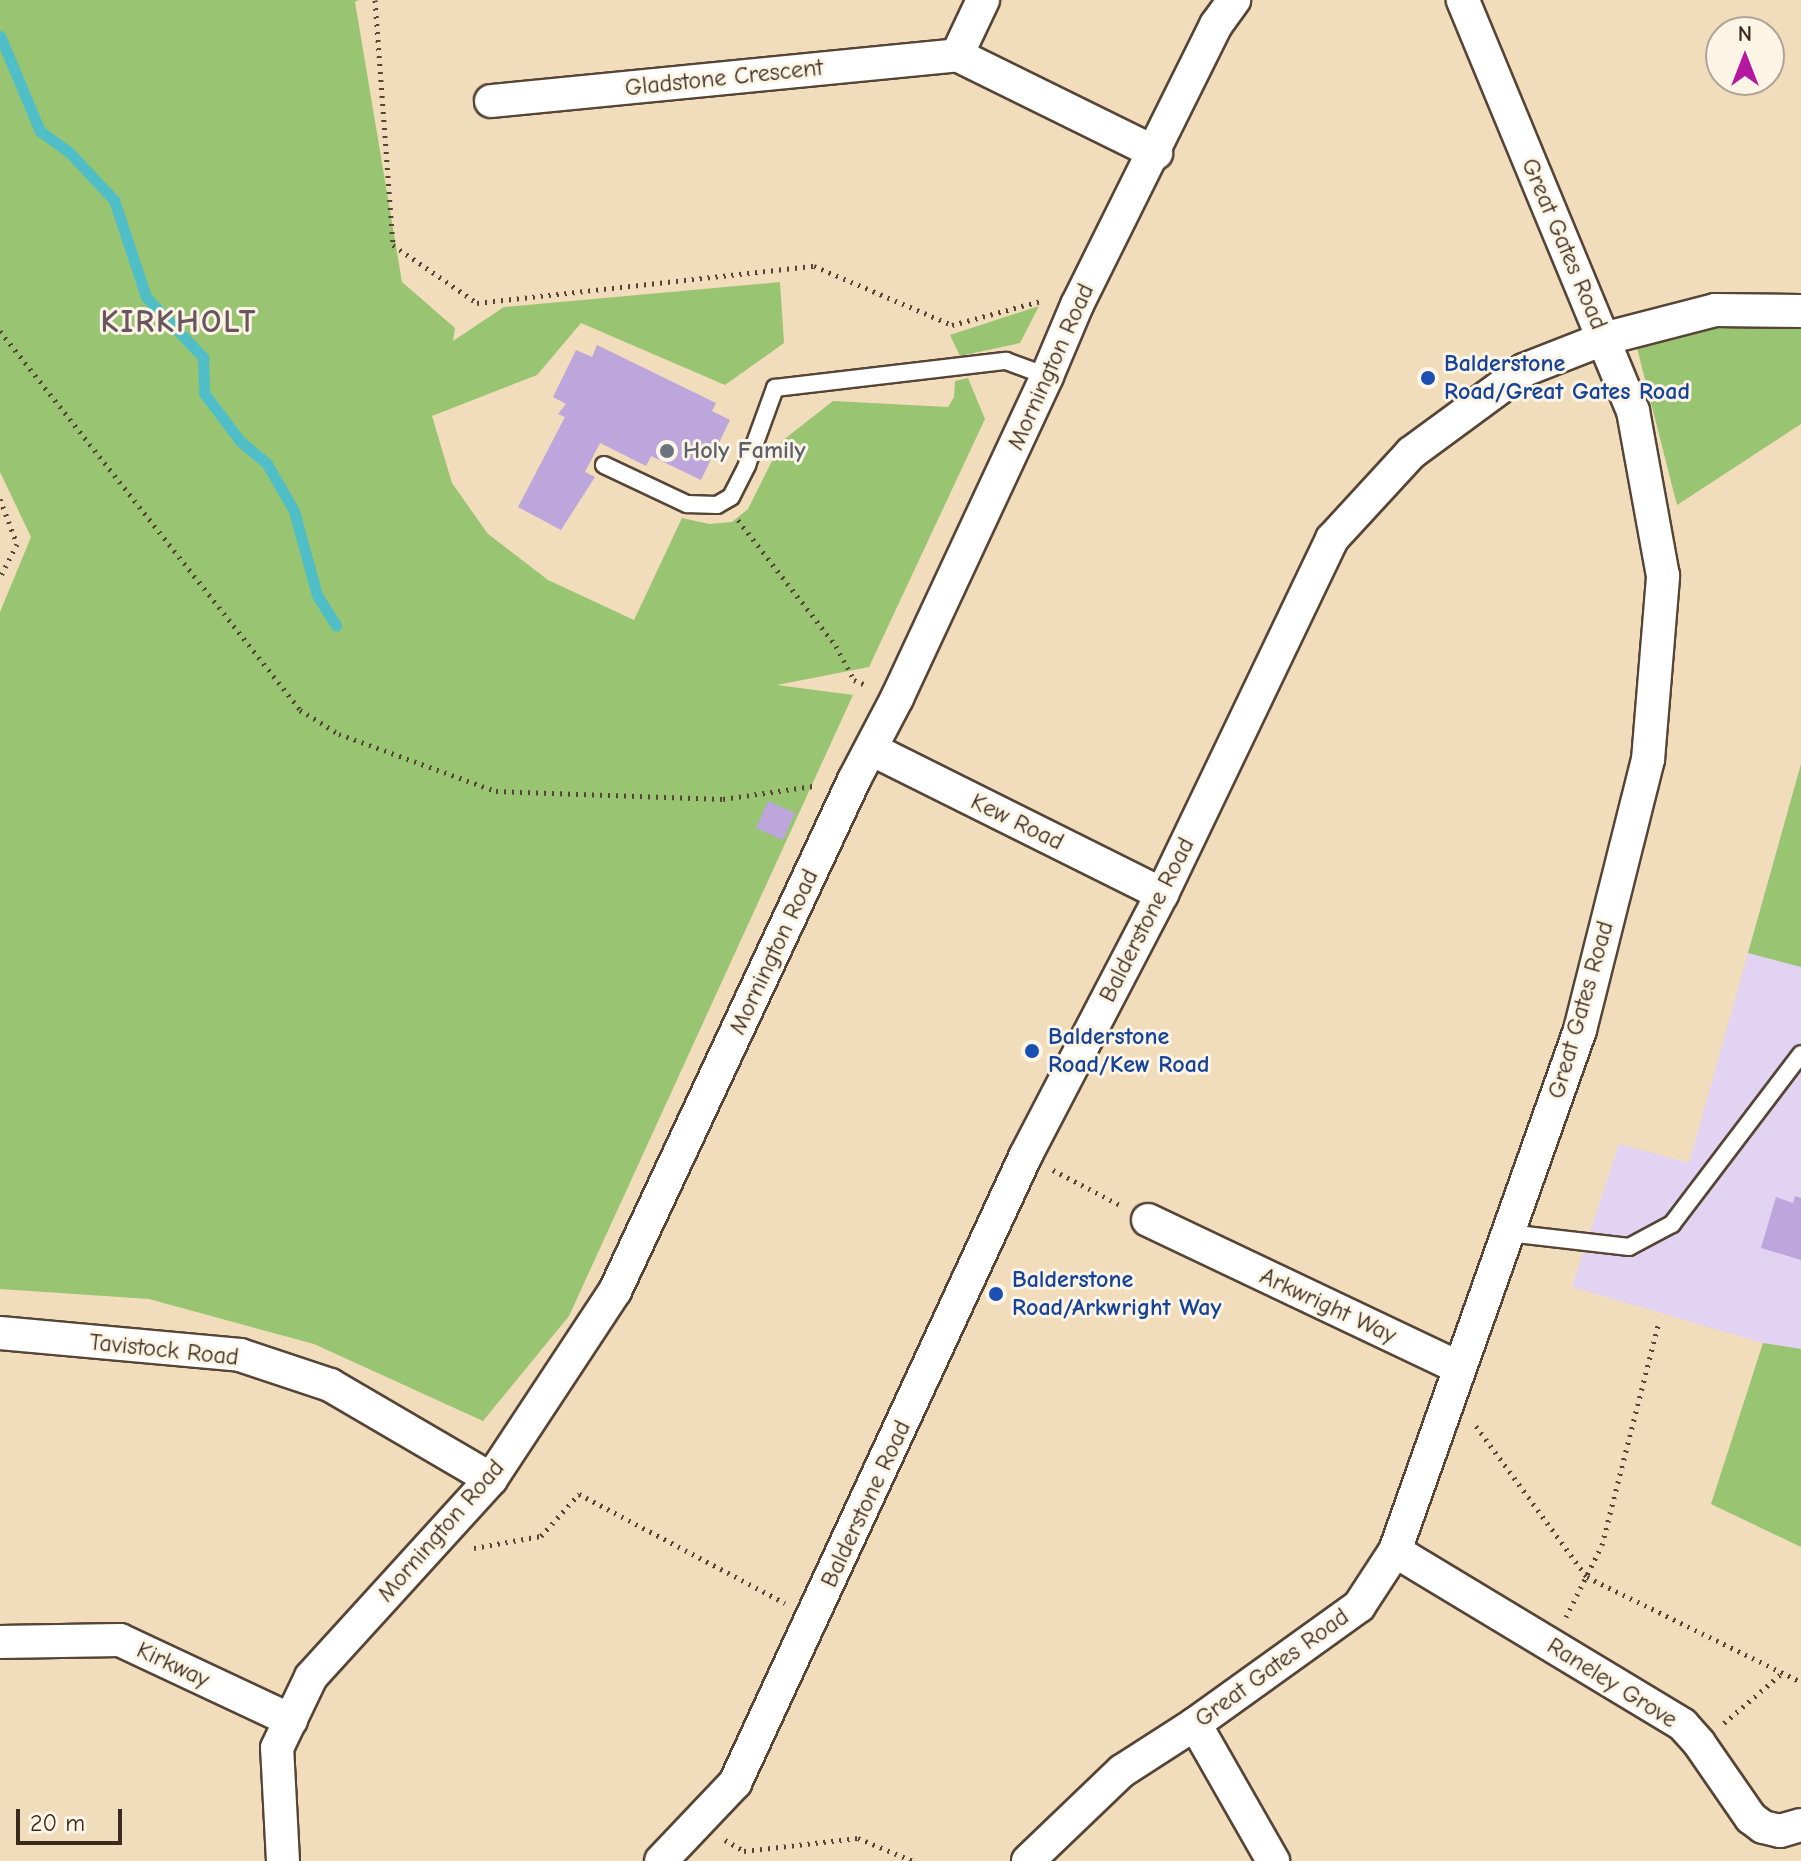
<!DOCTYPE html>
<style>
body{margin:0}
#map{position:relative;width:1801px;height:1861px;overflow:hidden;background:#f1dcbc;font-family:"Comic Neue",sans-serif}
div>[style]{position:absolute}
.built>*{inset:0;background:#e3d3f2}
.green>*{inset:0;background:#99c471}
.stream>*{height:11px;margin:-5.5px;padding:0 5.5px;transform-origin:5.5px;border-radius:5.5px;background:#50bec7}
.building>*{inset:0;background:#bca6db}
.path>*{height:5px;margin-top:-2.5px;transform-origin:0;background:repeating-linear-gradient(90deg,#564536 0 2px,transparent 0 8px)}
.roads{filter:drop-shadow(2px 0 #564536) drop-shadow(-2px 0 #564536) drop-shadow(0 2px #564536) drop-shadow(0 -2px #564536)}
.service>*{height:16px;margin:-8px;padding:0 8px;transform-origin:8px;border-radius:8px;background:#fff}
.minor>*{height:32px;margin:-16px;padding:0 16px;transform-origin:16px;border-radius:16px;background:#fff}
.dots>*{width:22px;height:22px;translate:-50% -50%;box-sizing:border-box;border:4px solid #fcf5e5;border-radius:50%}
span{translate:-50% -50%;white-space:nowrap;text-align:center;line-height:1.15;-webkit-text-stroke:6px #fcf5e5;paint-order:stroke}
.street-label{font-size:24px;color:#3b2a1e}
.transit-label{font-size:24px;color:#164399;font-weight:700}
.left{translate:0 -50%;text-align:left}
.worship-label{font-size:24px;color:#5b616d;font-weight:700}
.district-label{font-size:32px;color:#685560;font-weight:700;letter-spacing:2px}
.north{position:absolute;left:1705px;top:16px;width:80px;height:80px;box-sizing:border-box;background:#fcf5e5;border:2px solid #afa495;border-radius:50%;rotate:0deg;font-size:22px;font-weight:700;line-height:32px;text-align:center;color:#3b2a1e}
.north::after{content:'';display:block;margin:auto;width:28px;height:36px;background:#b5179e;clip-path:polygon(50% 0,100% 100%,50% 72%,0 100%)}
.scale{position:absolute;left:16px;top:1809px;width:106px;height:36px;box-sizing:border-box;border:4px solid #3b2a1e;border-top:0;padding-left:10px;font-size:24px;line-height:28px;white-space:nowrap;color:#3b2a1e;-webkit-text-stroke:6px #fcf5e5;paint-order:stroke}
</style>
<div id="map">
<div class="built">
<i style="clip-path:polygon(1801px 765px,1801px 1349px,1763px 1343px,1572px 1287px,1619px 1144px,1689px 1163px)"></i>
</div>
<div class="green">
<i style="clip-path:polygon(0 0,359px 0,355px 2px,402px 282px,455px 328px,453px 341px,504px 307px,780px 282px,784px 343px,725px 385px,581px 323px,537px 375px,432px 416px,452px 483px,488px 534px,548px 580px,634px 620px,682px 518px,709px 524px,732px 522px,748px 509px,782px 441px,833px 401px,948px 407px,954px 397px,955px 381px,968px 378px,985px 419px,869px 667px,777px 685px,853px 695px,569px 1316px,483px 1421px,314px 1344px,149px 1299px,0 1289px,0 612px,31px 537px,0 472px)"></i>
<i style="clip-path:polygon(1039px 306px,1020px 343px,960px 356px,950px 335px)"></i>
<i style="clip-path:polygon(1731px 325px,1801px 328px,1801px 424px,1677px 505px,1636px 344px)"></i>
<i style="clip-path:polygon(1801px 764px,1801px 967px,1748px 953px)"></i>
<i style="clip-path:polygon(1763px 1343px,1801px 1349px,1801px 1547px,1711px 1504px)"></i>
</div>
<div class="stream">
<i style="left:0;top:36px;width:103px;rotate:67.2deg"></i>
<i style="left:40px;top:131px;width:37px;rotate:36deg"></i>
<i style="left:70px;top:153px;width:64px;rotate:46.9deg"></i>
<i style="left:114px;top:200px;width:102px;rotate:71.7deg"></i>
<i style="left:146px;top:297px;width:83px;rotate:46.5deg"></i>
<i style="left:203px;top:357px;width:36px;rotate:88deg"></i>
<i style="left:204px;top:393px;width:60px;rotate:53.1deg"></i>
<i style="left:240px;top:441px;width:35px;rotate:40deg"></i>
<i style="left:267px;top:464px;width:54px;rotate:60.1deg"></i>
<i style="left:294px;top:511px;width:87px;rotate:74.7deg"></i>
<i style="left:317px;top:595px;width:36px;rotate:58deg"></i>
</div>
<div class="building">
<i style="clip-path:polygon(597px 345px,716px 403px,712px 411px,730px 420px,701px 480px,651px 456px,646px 466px,600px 443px,585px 472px,595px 477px,561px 530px,518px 507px,565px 417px,558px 414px,566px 404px,553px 397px,576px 350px,592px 357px)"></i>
<i style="clip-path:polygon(768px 801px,795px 813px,783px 840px,756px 828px)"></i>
<i style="clip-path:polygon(1795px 1196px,1801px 1198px,1801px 1260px,1761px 1248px,1776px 1197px,1793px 1203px)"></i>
</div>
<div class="path">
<i style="left:375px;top:0;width:246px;rotate:85.8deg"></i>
<i style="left:393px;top:245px;width:102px;rotate:34.6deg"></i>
<i style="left:477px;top:303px;width:339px;rotate:-6.3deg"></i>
<i style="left:814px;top:266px;width:150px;rotate:23.1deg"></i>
<i style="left:952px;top:325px;width:95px;rotate:-15.2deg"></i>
<i style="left:0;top:331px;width:483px;rotate:51.6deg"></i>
<i style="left:300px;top:710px;width:46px;rotate:31.6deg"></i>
<i style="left:339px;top:734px;width:167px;rotate:20deg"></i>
<i style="left:496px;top:791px;width:227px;rotate:2deg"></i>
<i style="left:723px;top:799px;width:91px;rotate:-8.2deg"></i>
<i style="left:0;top:499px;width:48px;rotate:69.3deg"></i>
<i style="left:17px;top:544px;width:37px;rotate:117deg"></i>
<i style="left:738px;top:520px;width:160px;rotate:52.1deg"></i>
<i style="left:836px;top:646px;width:38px;rotate:62deg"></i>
<i style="left:854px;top:680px;width:13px;rotate:23deg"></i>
<i style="left:1053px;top:1170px;width:78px;rotate:27.6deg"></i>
<i style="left:1476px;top:1426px;width:187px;rotate:53.7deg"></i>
<i style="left:1587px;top:1577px;width:238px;rotate:26.1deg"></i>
<i style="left:474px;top:1548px;width:68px;rotate:-10.2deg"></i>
<i style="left:541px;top:1536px;width:57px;rotate:-47.9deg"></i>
<i style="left:579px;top:1494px;width:233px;rotate:27.9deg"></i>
<i style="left:1566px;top:1617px;width:80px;rotate:-63.4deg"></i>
<i style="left:1602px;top:1545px;width:227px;rotate:-75.7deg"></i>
<i style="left:1724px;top:1723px;width:75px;rotate:-40.7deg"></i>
<i style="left:725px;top:1840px;width:22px;rotate:30deg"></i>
<i style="left:744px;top:1851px;width:115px;rotate:-6.5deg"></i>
<i style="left:858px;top:1838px;width:60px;rotate:22.7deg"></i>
</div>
<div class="roads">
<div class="service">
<i style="left:604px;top:465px;width:92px;rotate:25.2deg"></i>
<i style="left:687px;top:504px;width:30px;rotate:2deg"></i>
<i style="left:717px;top:505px;width:16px;rotate:-30deg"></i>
<i style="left:731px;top:497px;width:36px;rotate:-63deg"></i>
<i style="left:747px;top:465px;width:82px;rotate:-70deg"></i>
<i style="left:775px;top:388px;width:233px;rotate:-6.7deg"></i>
<i style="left:1006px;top:361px;width:44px;rotate:20.1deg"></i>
<i style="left:1508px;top:1233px;width:122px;rotate:6.6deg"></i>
<i style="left:1629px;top:1247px;width:49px;rotate:-28.1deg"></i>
<i style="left:1672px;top:1224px;width:213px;rotate:-52.8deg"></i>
</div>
<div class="minor">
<i style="left:957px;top:55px;width:222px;rotate:26.2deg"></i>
<i style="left:491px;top:101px;width:468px;rotate:-5.6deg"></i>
<i style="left:957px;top:55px;width:61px;rotate:-64.7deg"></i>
<i style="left:873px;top:750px;width:323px;rotate:26.5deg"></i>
<i style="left:1148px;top:1220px;width:344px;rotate:25.4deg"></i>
<i style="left:0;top:1333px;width:241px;rotate:5.2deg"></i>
<i style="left:240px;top:1355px;width:95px;rotate:18.4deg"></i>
<i style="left:330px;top:1385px;width:186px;rotate:30.3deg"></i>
<i style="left:1395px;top:1551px;width:336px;rotate:31.1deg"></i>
<i style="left:1683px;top:1725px;width:24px;rotate:48deg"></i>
<i style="left:1699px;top:1743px;width:91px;rotate:55.3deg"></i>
<i style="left:1751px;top:1818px;width:15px;rotate:37deg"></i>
<i style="left:1763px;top:1827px;width:17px;rotate:13deg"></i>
<i style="left:1780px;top:1831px;width:22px;rotate:-16deg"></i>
<i style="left:0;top:1642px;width:120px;rotate:-1deg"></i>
<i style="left:120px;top:1640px;width:189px;rotate:25.1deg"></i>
<i style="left:1195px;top:1724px;width:158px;rotate:60.3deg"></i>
<i style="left:283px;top:1861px;width:113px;rotate:-93deg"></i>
<i style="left:277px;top:1748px;width:79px;rotate:-64.4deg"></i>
<i style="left:311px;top:1677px;width:268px;rotate:-47.7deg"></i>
<i style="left:491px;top:1479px;width:225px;rotate:-56.6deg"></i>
<i style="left:615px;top:1291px;width:564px;rotate:-64.93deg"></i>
<i style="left:854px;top:780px;width:93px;rotate:-62.3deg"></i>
<i style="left:897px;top:698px;width:355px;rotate:-65deg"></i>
<i style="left:1047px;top:376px;width:77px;rotate:-67.1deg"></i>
<i style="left:1077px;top:305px;width:313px;rotate:-63.6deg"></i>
<i style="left:1216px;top:25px;width:31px;rotate:-54deg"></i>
<i style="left:661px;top:1861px;width:108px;rotate:-46.5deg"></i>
<i style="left:735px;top:1783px;width:692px;rotate:-65.14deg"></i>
<i style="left:1026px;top:1155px;width:294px;rotate:-62.5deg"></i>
<i style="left:1162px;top:894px;width:394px;rotate:-64.4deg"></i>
<i style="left:1332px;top:539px;width:117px;rotate:-47.4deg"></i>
<i style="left:1411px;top:453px;width:140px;rotate:-36.3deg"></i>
<i style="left:1524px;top:370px;width:85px;rotate:-21.4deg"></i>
<i style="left:1603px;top:339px;width:116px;rotate:-14.5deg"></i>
<i style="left:1715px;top:310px;width:86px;rotate:0.7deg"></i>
<i style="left:1028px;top:1861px;width:130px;rotate:-43.8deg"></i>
<i style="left:1122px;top:1771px;width:87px;rotate:-32.8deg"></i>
<i style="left:1195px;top:1724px;width:202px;rotate:-35.7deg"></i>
<i style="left:1359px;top:1606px;width:66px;rotate:-56.8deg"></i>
<i style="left:1395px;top:1551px;width:553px;rotate:-70.45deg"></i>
<i style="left:1580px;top:1030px;width:278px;rotate:-75.9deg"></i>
<i style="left:1648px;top:760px;width:185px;rotate:-85.3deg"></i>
<i style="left:1663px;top:576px;width:168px;rotate:-100.3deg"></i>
<i style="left:1633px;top:411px;width:445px;rotate:-112.5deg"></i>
</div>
</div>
<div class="dots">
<i style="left:1428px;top:378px;background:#1a4fb4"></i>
<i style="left:667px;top:451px;background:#6b7280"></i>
<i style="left:1032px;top:1051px;background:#1a4fb4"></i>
<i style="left:996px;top:1294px;background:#1a4fb4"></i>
</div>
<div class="street-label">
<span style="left:724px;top:78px;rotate:-6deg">Gladstone Crescent</span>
<span style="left:1564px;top:244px;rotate:67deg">Great Gates Road</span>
<span style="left:1051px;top:367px;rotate:-66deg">Mornington Road</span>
<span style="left:1017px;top:822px;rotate:26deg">Kew Road</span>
<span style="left:1147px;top:920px;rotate:-63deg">Balderstone Road</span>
<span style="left:774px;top:952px;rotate:-65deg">Mornington Road</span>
<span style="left:1581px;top:1010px;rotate:-74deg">Great Gates Road</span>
<span style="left:1328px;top:1306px;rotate:25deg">Arkwright Way</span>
<span style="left:164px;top:1350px;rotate:6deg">Tavistock Road</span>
<span style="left:866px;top:1504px;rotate:-65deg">Balderstone Road</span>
<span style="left:441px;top:1531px;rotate:-49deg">Mornington Road</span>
<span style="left:173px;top:1665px;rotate:25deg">Kirkway</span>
<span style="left:1272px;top:1668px;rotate:-36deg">Great Gates Road</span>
<span style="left:1612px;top:1683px;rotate:32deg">Raneley Grove</span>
</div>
<div class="transit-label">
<span class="left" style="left:1444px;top:378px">Balderstone<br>Road/Great Gates Road</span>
<span class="left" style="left:1048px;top:1051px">Balderstone<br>Road/Kew Road</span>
<span class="left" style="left:1012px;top:1294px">Balderstone<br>Road/Arkwright Way</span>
</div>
<div class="worship-label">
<span class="left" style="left:683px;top:451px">Holy Family</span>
</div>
<div class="district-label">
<span style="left:179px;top:322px">KIRKHOLT</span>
</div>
<div class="north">N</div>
<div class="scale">20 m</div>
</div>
